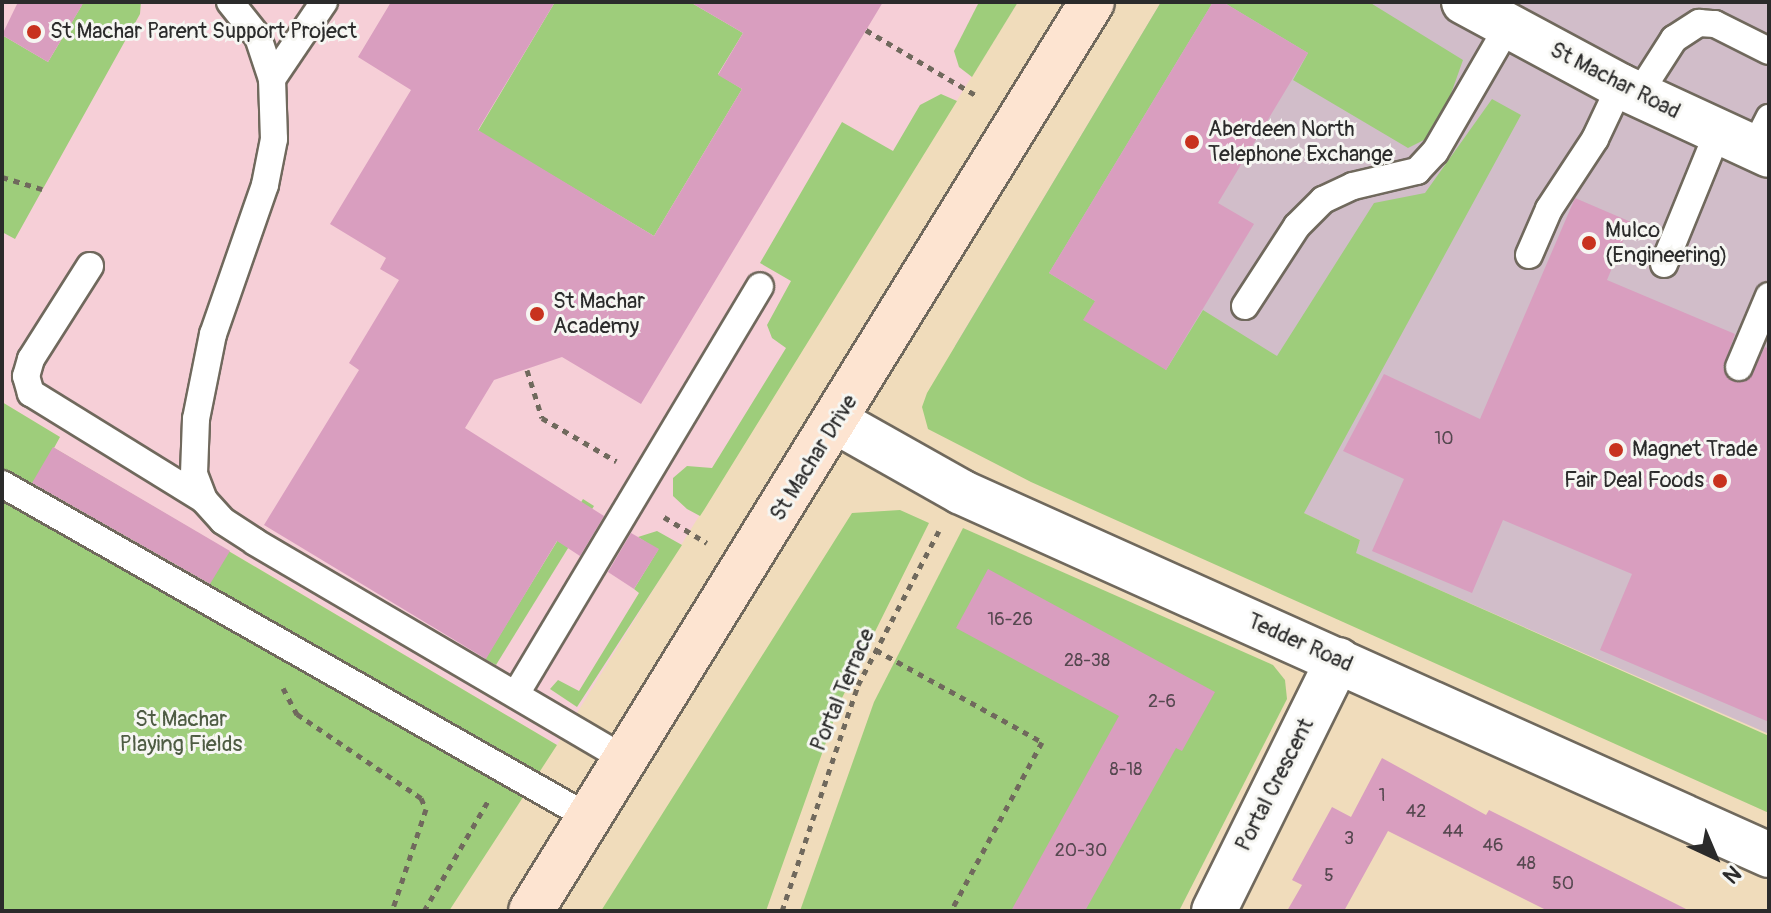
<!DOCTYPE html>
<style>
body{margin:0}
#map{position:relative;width:1771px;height:913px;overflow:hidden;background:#f0dcbb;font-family:Pangolin,sans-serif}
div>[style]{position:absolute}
.built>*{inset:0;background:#f6cfd7}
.industrial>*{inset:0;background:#d1bdc9}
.green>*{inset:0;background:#9ecd7b}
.building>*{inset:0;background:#d99ebf}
.path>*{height:5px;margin-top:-2.5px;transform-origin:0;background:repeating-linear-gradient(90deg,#70695d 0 6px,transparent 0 12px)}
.roads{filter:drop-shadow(2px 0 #70695d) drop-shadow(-2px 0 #70695d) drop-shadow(0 2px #70695d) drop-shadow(0 -2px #70695d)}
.service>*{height:26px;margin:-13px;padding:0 13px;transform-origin:13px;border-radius:13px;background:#fff}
.minor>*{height:44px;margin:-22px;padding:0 22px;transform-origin:22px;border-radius:22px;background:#fff}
.secondary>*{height:44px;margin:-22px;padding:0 22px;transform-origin:22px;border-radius:22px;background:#fde4d1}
.dots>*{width:22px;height:22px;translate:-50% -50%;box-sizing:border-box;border:4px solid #f6f6f2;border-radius:50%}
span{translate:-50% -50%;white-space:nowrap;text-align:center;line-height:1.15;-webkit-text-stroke:6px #f6f6f2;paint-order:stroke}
.number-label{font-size:18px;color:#564850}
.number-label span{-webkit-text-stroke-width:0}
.poi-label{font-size:22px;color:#2b2b2b}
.left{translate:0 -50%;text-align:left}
.right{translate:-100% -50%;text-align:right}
.street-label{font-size:22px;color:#2b2b2b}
.park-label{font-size:22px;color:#4e5c43}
.frame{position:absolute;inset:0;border:4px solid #2b2b2b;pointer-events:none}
.north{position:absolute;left:1675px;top:817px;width:80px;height:80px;-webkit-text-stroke:6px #f6f6f2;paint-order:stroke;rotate:136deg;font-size:22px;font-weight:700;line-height:32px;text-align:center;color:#2b2b2b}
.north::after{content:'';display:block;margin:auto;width:28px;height:36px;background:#2b2b2b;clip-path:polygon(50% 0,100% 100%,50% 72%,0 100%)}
</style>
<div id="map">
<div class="built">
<i style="clip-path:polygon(2px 2px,1018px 2px,557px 745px,53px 447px,60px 437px,2px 402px)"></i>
</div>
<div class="industrial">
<i style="clip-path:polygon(1161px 2px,1769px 2px,1769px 734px,1355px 553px,1360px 540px,955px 346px)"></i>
</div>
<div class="green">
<i style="clip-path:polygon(77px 2px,141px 2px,140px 14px,15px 239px,2px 232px,2px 35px,48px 62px,82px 5px)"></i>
<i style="clip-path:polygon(555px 2px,690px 2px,743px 33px,718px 74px,742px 89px,654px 236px,478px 131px)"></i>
<i style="clip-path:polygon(979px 2px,1018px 2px,972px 77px,959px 67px,954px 51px)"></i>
<i style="clip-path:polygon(1161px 2px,1213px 2px,1049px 273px,1095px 301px,1166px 370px,1203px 310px,1277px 356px,1374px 203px,1425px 193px,1492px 99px,1521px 115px,1304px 513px,1360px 540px,1356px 553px,1769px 736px,1769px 813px,1031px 482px,928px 429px,922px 407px,927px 393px)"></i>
<i style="clip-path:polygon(1223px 2px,1369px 2px,1463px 60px,1447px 105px,1426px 139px,1408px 148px,1293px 80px,1308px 53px)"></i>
<i style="clip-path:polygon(941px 94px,957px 101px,704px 510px,700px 516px,687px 509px,673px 496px,673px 478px,687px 466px,712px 468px,786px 348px,772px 338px,767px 325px,791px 281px,760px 263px,842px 122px,893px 151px,920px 105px)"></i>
<i style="clip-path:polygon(2px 402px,60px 437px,54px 448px,557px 745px,449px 911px,2px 911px)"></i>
<i style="clip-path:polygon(583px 499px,594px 506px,496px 665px,485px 659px)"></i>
<i style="clip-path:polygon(900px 510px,929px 523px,841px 700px,766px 911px,601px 911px,852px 513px)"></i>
<i style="clip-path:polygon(963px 528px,1273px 665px,1285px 680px,1287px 699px,1179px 911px,800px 911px,874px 702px)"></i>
<i style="clip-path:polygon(657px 531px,682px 545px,577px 707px,550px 689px,558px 680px,579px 691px,639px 593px,634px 589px,658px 550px,638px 537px)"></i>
</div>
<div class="building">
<i style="clip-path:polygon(18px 2px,84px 2px,48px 62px,2px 35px)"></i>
<i style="clip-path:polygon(391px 2px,555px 2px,478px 130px,654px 236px,742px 89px,718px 75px,743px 33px,690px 2px,883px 2px,641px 404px,562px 357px,494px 380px,465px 428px,604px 516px,580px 556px,557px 541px,486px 659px,264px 525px,359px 370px,349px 363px,399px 280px,380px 269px,386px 258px,330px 224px,411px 90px,358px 57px)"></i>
<i style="clip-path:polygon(1213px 2px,1223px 2px,1308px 53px,1218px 203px,1254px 224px,1166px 370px,1083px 320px,1095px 301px,1049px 273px)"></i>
<i style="clip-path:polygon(1575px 198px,1631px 222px,1607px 280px,1735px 334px,1723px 368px,1732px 381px,1749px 379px,1765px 347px,1769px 349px,1769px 722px,1600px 650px,1632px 574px,1503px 520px,1472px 593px,1372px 551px,1404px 479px,1343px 451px,1384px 374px,1480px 419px)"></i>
<i style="clip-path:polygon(53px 447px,230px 551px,210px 584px,32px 483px)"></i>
<i style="clip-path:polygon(631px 533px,659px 549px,634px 589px,608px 572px)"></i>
<i style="clip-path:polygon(988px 569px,1215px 692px,1182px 751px,1176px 748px,1085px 911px,1011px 911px,1119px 716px,956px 628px)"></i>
<i style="clip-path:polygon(1382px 758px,1486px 815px,1489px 810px,1690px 911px,1548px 911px,1388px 831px,1344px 911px,1287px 911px,1302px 885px,1292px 880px,1332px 807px,1351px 817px)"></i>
</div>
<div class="path">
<i style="left:866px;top:30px;width:131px;rotate:30.7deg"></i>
<i style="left:2px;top:177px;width:42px;rotate:16.7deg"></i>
<i style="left:527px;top:370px;width:50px;rotate:72.6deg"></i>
<i style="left:542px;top:418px;width:86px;rotate:30.2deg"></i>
<i style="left:664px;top:517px;width:50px;rotate:31.2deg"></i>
<i style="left:876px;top:650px;width:190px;rotate:29deg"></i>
<i style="left:1042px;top:742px;width:192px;rotate:118.3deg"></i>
<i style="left:283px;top:688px;width:30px;rotate:62deg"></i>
<i style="left:297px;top:714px;width:150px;rotate:34.1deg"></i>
<i style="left:421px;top:798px;width:12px;rotate:66deg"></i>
<i style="left:426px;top:809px;width:108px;rotate:108.4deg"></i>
<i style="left:424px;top:911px;width:127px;rotate:-59.8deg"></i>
<i style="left:782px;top:911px;width:238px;rotate:-71.4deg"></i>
<i style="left:858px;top:685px;width:174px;rotate:-62.3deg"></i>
</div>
<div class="roads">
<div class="service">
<i style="left:230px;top:2px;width:45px;rotate:51.3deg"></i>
<i style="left:258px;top:37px;width:44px;rotate:71.6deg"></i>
<i style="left:272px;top:79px;width:60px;rotate:88.1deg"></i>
<i style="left:274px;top:139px;width:47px;rotate:101.1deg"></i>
<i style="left:265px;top:185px;width:158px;rotate:109.2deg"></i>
<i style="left:213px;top:334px;width:87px;rotate:101.3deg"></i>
<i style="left:196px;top:419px;width:55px;rotate:92.1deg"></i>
<i style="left:194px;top:474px;width:28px;rotate:69deg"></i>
<i style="left:204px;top:500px;width:28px;rotate:48deg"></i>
<i style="left:223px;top:521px;width:38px;rotate:33deg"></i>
<i style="left:255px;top:542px;width:429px;rotate:30.4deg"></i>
<i style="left:272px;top:79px;width:93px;rotate:-56deg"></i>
<i style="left:1638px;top:95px;width:67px;rotate:-57.3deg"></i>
<i style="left:1674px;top:39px;width:30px;rotate:-33deg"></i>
<i style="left:1699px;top:23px;width:16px;rotate:4deg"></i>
<i style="left:1715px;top:24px;width:60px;rotate:26.6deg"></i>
<i style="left:1754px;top:148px;width:34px;rotate:-63deg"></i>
<i style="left:1529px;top:255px;width:50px;rotate:-66.5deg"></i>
<i style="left:1549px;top:209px;width:84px;rotate:-56.7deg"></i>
<i style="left:1595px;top:139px;width:59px;rotate:-64.7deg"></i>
<i style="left:1664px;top:264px;width:143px;rotate:-67.8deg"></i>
<i style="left:90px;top:266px;width:110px;rotate:122.4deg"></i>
<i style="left:31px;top:359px;width:18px;rotate:106deg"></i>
<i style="left:26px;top:376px;width:18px;rotate:74deg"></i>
<i style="left:31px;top:393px;width:203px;rotate:31.7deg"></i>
<i style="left:1245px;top:306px;width:95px;rotate:-57deg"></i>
<i style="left:1297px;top:226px;width:37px;rotate:-45deg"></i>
<i style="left:1323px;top:200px;width:33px;rotate:-25deg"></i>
<i style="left:1353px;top:186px;width:66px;rotate:-13.2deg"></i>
<i style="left:1417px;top:171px;width:26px;rotate:-47deg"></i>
<i style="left:1435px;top:152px;width:146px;rotate:-59.9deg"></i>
<i style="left:1739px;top:367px;width:77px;rotate:-67.1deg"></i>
<i style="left:2px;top:484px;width:674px;rotate:29.61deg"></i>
<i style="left:516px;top:694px;width:475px;rotate:-59.1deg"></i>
</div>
<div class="minor">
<i style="left:1464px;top:2px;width:177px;rotate:28.3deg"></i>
<i style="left:1620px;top:86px;width:164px;rotate:24.8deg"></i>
<i style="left:837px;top:422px;width:142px;rotate:29.4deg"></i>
<i style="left:961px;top:492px;width:886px;rotate:24.19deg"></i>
<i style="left:1214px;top:911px;width:280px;rotate:-63.7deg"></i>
</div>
<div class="secondary">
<i style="left:531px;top:911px;width:1068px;rotate:-58.32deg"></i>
</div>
</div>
<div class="dots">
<i style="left:34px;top:32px;background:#c8321e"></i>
<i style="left:1192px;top:142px;background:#c8321e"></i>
<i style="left:1589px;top:243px;background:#c8321e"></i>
<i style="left:537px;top:314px;background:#c8321e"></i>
<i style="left:1616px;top:450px;background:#c8321e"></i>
<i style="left:1720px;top:481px;background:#c8321e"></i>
</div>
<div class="number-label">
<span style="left:1444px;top:439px">10</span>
<span style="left:1010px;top:620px">16-26</span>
<span style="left:1087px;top:661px">28-38</span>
<span style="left:1162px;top:702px">2-6</span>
<span style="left:1126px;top:770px">8-18</span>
<span style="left:1382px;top:796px">1</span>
<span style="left:1416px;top:812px">42</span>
<span style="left:1453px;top:832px">44</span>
<span style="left:1349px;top:839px">3</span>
<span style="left:1493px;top:846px">46</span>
<span style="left:1081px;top:851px">20-30</span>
<span style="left:1526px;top:864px">48</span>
<span style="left:1329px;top:876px">5</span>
<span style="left:1563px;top:884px">50</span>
</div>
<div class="poi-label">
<span class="left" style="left:50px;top:32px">St Machar Parent Support Project</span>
<span class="left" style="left:1208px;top:142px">Aberdeen North<br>Telephone Exchange</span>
<span class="left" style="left:1605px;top:243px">Mulco<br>(Engineering)</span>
<span class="left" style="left:553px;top:314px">St Machar<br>Academy</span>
<span class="left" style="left:1632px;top:450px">Magnet Trade</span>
<span class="right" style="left:1704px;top:481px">Fair Deal Foods</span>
</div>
<div class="street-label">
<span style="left:1615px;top:81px;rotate:27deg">St Machar Road</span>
<span style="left:814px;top:458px;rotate:-58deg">St Machar Drive</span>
<span style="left:1300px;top:643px;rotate:24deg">Tedder Road</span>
<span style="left:843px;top:690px;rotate:-67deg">Portal Terrace</span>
<span style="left:1275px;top:785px;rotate:-63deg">Portal Crescent</span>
</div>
<div class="park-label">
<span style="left:181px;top:732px">St Machar<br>Playing Fields</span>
</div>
<div class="frame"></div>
<div class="north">N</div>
</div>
